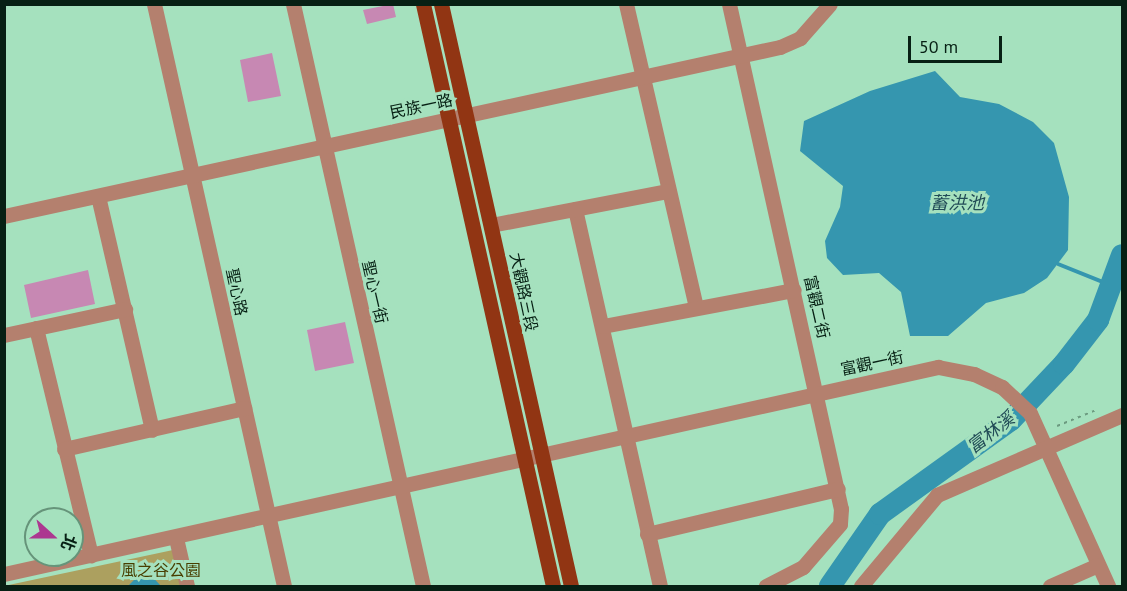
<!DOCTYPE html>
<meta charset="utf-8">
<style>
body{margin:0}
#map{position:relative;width:1127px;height:591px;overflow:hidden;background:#a5e1be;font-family:"PT Sans","Noto Sans TC",sans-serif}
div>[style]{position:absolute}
.green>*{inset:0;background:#aca05f}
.water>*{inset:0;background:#3596af}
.stream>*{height:4px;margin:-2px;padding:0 2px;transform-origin:2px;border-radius:2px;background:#3596af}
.river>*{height:22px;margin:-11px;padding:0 11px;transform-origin:11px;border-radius:11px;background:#3596af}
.building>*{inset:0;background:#c788b3}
.path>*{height:2px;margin-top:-1px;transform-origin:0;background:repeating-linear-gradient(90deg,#6c9b80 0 3px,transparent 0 7.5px)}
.minor>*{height:15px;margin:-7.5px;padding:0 7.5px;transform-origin:7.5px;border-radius:7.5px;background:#b4806e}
.major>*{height:15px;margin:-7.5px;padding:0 7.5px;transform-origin:7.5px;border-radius:7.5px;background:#913513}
span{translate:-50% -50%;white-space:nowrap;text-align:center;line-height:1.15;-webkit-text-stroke:6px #a5e1be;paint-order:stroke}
.street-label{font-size:16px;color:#072014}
.park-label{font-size:16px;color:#483e00}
.water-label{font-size:18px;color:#224c57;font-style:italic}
.frame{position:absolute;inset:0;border:6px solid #072014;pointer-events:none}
.north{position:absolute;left:24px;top:507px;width:60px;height:60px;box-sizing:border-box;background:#a5e1be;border:2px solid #66947a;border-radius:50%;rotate:111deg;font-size:16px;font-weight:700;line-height:24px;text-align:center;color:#072014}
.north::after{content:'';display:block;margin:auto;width:21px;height:27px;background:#ac3790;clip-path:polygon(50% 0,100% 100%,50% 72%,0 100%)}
.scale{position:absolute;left:908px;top:36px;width:94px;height:27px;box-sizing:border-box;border:3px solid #072014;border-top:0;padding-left:8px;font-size:18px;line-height:21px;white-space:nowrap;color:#072014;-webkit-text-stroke:4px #a5e1be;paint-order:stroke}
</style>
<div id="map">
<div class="green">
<i style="clip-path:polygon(173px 550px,181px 586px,4px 586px)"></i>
</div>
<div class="water">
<i style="clip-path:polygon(935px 71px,960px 97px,999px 104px,1033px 122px,1054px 143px,1069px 197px,1068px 250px,1047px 278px,1024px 293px,986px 303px,948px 336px,910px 336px,901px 292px,879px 273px,843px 275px,827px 258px,825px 241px,840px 207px,843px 186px,800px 151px,804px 121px,870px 91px)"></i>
<i style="clip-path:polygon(145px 569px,161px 586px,128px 586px)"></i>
</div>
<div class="stream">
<i style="left:1058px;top:264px;width:56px;rotate:22deg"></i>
</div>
<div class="river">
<i style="left:830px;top:586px;width:88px;rotate:-55.2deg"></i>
<i style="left:880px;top:514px;width:161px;rotate:-35.7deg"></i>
<i style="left:1011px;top:420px;width:77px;rotate:-46.6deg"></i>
<i style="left:1064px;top:364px;width:56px;rotate:-52.3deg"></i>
<i style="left:1098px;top:320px;width:69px;rotate:-69.7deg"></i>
</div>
<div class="building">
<i style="clip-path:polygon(393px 4px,396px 17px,367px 24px,363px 10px)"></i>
<i style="clip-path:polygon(272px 53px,281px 96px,248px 102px,240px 60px)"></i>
<i style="clip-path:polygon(88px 270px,95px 304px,31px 318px,24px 285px)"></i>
<i style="clip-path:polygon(345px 322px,354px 363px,315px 371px,307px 330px)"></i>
</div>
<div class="path">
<i style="left:1057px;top:426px;width:42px;rotate:-22.3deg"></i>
</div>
<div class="minor">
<i style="left:154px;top:4px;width:596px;rotate:77.41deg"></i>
<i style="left:293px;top:4px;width:596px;rotate:77.41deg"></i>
<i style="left:626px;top:4px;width:311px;rotate:77deg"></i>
<i style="left:729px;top:4px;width:517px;rotate:77.5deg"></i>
<i style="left:841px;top:509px;width:15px;rotate:94deg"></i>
<i style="left:840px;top:524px;width:57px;rotate:130.7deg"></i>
<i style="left:803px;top:567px;width:42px;rotate:152.8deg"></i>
<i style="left:98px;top:196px;width:240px;rotate:77deg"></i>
<i style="left:575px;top:209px;width:386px;rotate:77.3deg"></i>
<i style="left:4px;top:216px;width:794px;rotate:-12.29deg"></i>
<i style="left:780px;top:47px;width:22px;rotate:-24deg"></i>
<i style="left:800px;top:38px;width:45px;rotate:-48.6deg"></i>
<i style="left:491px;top:225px;width:179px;rotate:-10.9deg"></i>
<i style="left:603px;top:326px;width:194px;rotate:-10.7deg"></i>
<i style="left:36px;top:328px;width:234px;rotate:76.4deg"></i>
<i style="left:4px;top:335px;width:124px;rotate:-12.1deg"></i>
<i style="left:64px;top:449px;width:185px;rotate:-12.8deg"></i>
<i style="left:647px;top:534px;width:196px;rotate:-13.3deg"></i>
<i style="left:176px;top:538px;width:49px;rotate:77.1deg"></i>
<i style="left:4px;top:574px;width:957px;rotate:-12.5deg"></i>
<i style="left:938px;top:367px;width:37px;rotate:11deg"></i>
<i style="left:974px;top:374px;width:31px;rotate:25deg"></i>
<i style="left:1002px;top:387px;width:38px;rotate:43deg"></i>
<i style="left:1030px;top:413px;width:190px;rotate:65.7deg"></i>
<i style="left:861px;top:586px;width:119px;rotate:-50.1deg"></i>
<i style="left:937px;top:495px;width:202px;rotate:-23.4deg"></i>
<i style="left:1050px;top:586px;width:52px;rotate:-23.6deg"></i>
</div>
<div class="major">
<i style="left:423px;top:4px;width:596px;rotate:77.41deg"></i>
<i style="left:441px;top:4px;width:596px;rotate:77.41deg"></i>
</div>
<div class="street-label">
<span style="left:421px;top:106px;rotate:-12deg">民族一路</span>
<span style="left:237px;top:292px;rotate:78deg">聖心路</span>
<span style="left:375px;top:292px;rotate:77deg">聖心一街</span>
<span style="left:524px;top:292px;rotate:78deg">大觀路三段</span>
<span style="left:817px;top:307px;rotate:77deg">富觀二街</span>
<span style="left:872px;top:363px;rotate:-12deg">富觀一街</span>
</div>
<div class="park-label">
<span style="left:161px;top:570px">風之谷公園</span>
</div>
<div class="water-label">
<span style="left:957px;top:203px">蓄洪池</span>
<span style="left:991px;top:433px;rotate:-38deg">富林溪</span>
</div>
<div class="frame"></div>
<div class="north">北</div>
<div class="scale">50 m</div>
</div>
